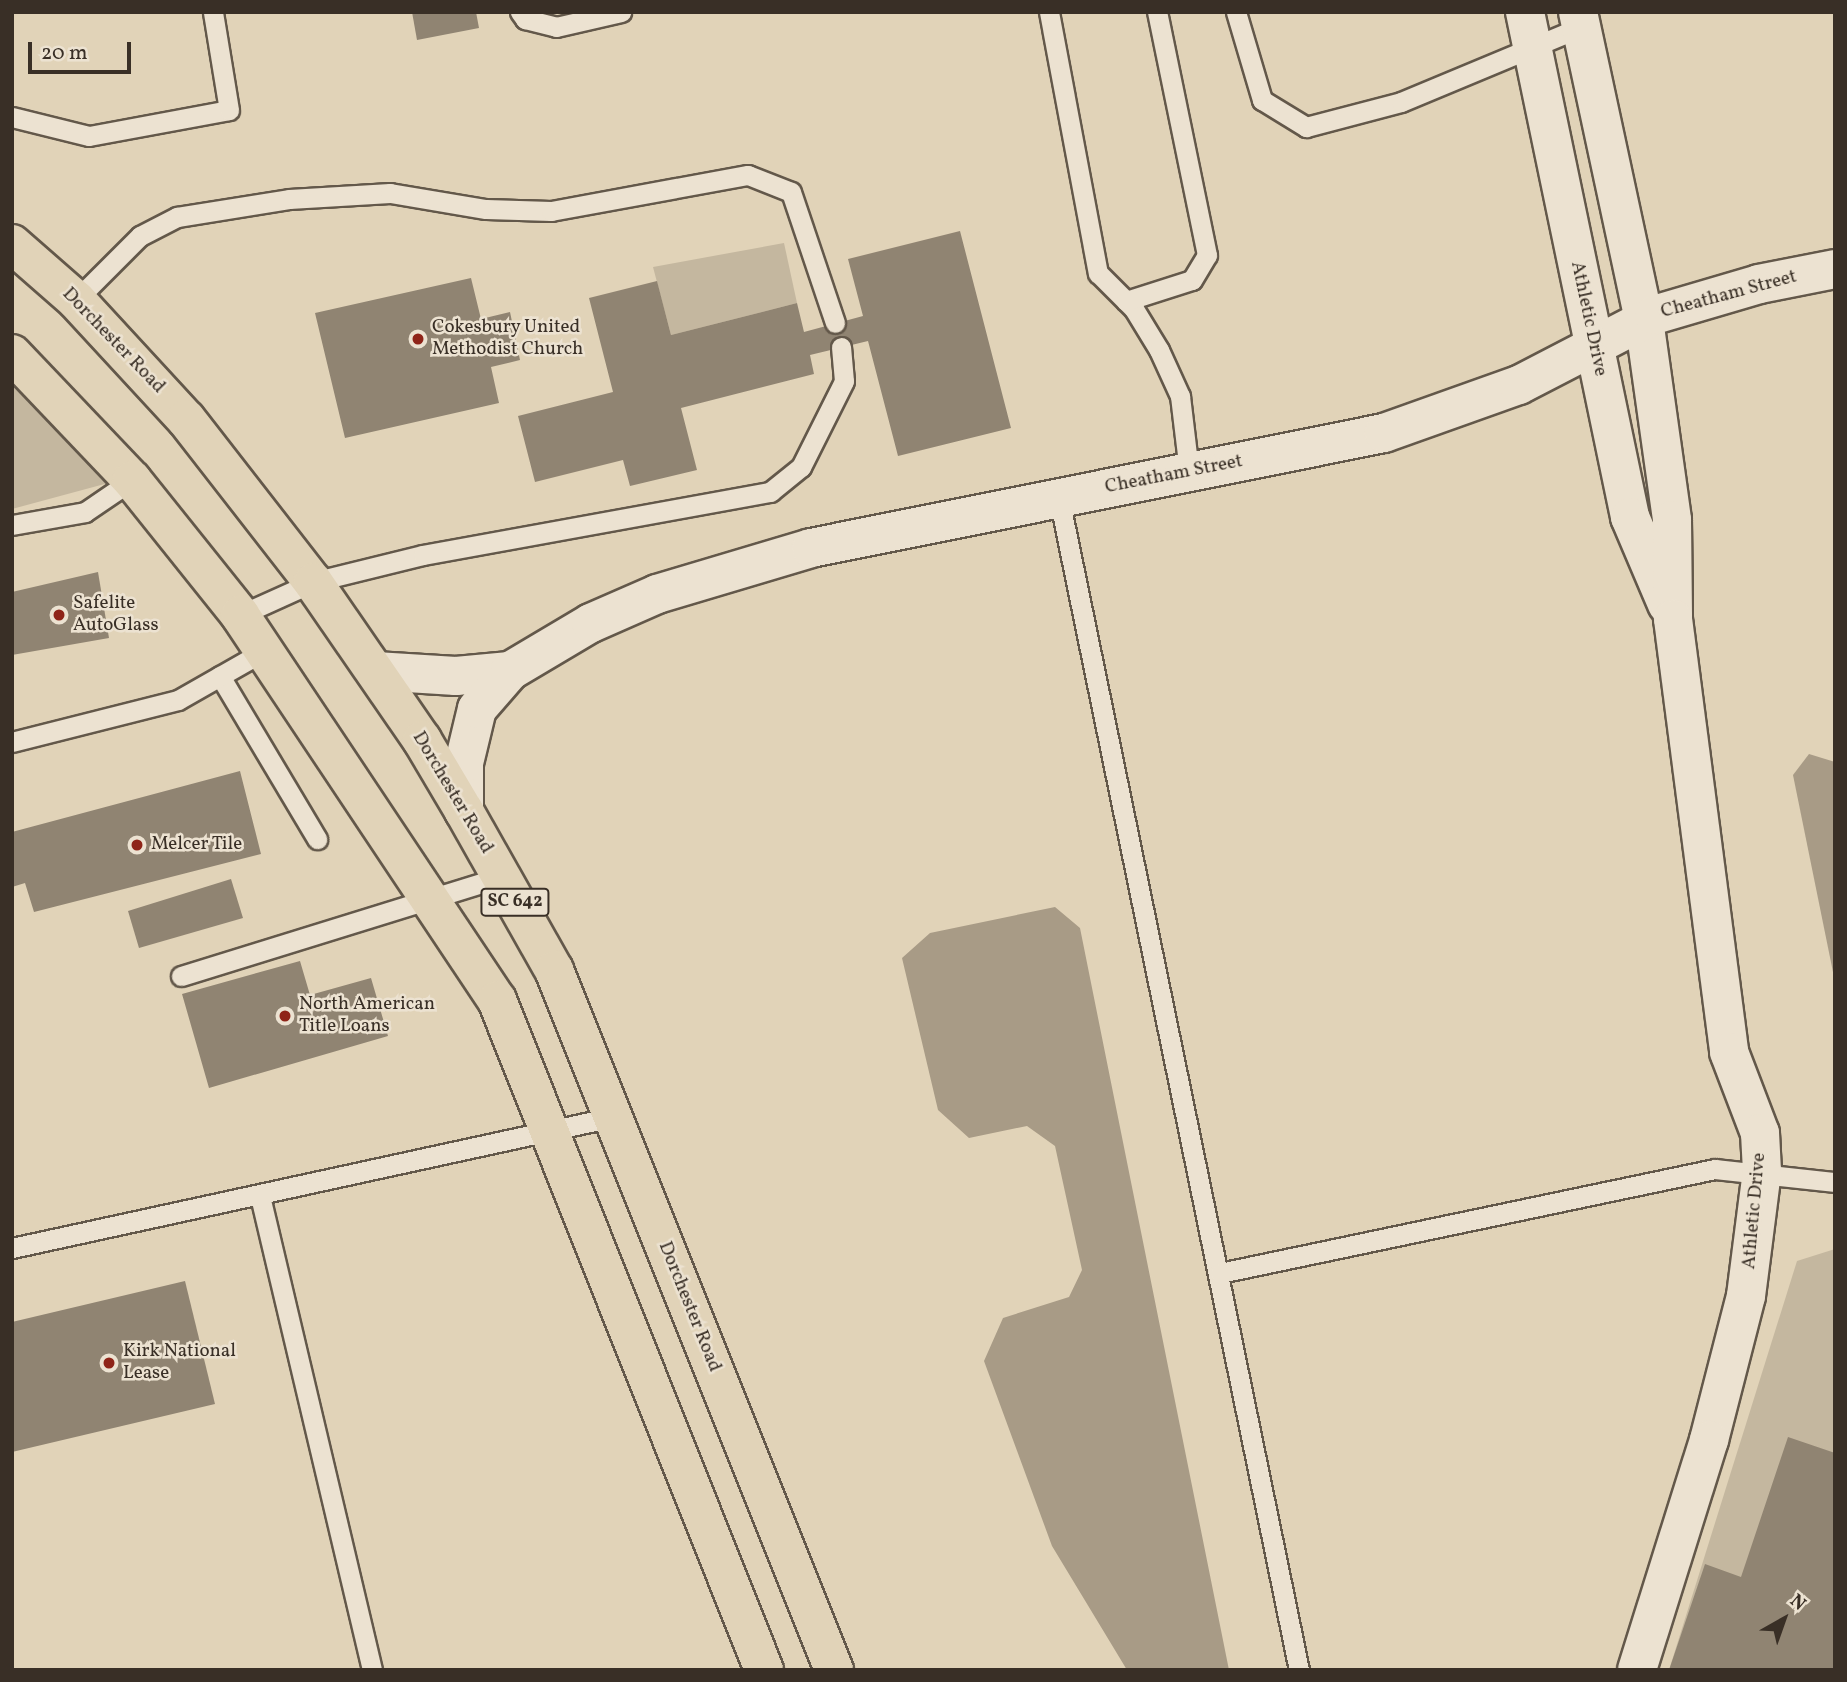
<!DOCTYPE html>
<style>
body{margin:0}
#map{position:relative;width:1847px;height:1682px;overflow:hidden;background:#e1d3b8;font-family:Vollkorn,serif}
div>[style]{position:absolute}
.green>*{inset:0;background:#c4b79f}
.water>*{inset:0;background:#a89b86}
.building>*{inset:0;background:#908472}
.roads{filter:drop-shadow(2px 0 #63584a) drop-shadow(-2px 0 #63584a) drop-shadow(0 2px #63584a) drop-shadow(0 -2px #63584a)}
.lane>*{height:19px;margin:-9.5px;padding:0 9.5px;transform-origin:9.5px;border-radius:9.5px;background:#ece2d1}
.street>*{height:38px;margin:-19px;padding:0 19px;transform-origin:19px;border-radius:19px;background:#ece2d1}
.primary>*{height:38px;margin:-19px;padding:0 19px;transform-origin:19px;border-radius:19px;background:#e1d3b8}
.dots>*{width:19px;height:19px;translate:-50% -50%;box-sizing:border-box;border:4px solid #ece2d1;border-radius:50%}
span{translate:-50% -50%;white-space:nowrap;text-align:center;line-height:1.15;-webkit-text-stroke:5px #ece2d1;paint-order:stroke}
.shield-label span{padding:2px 5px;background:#ece2d1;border:2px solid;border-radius:5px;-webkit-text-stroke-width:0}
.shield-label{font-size:18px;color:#392f26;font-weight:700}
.street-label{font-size:19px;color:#392f26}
.poi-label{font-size:19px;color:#392f26}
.left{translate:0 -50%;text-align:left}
.frame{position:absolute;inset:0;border:14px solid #392f26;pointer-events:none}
.north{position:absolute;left:1749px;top:1584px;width:70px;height:70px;-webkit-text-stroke:5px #ece2d1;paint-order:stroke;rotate:40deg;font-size:19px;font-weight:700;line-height:28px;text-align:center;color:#392f26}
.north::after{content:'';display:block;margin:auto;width:24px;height:32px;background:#392f26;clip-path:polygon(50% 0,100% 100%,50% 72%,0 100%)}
.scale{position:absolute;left:28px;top:42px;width:103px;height:32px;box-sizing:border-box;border:4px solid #392f26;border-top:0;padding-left:9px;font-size:21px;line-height:24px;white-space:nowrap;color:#392f26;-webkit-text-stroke:5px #ece2d1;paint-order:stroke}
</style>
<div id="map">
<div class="green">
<i style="clip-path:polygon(784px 243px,797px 303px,671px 335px,653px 267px)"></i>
<i style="clip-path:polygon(12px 378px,112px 482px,12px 509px)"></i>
<i style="clip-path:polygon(1835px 1249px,1835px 1670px,1669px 1670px,1797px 1261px)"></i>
</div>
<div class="water">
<i style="clip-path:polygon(1809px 754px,1835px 762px,1835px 982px,1793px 775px)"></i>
<i style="clip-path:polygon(1055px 907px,1080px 928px,1229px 1670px,1127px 1670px,1052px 1546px,984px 1361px,1003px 1318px,1069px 1297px,1082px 1270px,1055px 1146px,1027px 1126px,969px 1138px,938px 1110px,902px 958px,930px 933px)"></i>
</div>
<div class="building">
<i style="clip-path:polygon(412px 12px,476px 12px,479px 28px,417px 40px)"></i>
<i style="clip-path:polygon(960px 231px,1011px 428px,898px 456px,868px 341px,810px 355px,814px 374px,681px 408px,697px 470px,630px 486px,623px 460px,535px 482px,518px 416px,613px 392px,589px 298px,657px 281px,671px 335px,797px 303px,804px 332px,863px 316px,848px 259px)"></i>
<i style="clip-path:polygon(471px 278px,481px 319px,510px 312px,520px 360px,491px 367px,499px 403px,345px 438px,315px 313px)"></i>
<i style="clip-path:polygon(98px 572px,109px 638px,12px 655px,12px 592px)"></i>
<i style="clip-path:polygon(240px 771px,261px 854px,34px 912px,25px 883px,12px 887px,12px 832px)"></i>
<i style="clip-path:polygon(231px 879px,243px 918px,139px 948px,128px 911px)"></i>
<i style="clip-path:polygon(300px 961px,310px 995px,371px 978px,388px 1036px,209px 1088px,182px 994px)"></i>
<i style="clip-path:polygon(185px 1281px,215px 1404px,12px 1452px,12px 1322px)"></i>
<i style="clip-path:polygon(1788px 1437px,1835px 1453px,1835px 1670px,1669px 1670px,1705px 1564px,1741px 1577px)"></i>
</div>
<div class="roads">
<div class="lane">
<i style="left:520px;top:12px;width:9px;rotate:54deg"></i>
<i style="left:525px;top:19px;width:32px;rotate:14deg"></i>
<i style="left:556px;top:27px;width:67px;rotate:-13deg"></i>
<i style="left:1049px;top:12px;width:266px;rotate:79.4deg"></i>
<i style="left:1098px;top:273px;width:51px;rotate:45deg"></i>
<i style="left:1134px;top:309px;width:48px;rotate:58.6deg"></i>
<i style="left:1159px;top:350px;width:51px;rotate:65.5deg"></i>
<i style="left:1180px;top:396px;width:77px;rotate:83.2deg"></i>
<i style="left:1236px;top:12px;width:92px;rotate:73.5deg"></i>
<i style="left:1262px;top:100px;width:52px;rotate:31.5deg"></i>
<i style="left:1306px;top:127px;width:98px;rotate:-14.7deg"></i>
<i style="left:1401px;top:102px;width:195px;rotate:-22.6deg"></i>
<i style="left:12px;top:117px;width:79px;rotate:13.9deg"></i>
<i style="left:89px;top:136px;width:142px;rotate:-10.5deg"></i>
<i style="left:229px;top:110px;width:99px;rotate:-99.3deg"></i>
<i style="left:76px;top:300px;width:91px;rotate:-45deg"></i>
<i style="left:140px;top:236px;width:42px;rotate:-27.2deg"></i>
<i style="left:177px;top:217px;width:113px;rotate:-9.1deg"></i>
<i style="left:289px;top:199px;width:101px;rotate:-3.4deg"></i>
<i style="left:390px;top:193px;width:97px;rotate:9.5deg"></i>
<i style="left:486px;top:209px;width:65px;rotate:1.8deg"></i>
<i style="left:551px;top:211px;width:200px;rotate:-10.4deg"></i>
<i style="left:748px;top:175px;width:46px;rotate:21.6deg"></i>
<i style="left:791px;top:192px;width:138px;rotate:71.4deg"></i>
<i style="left:1126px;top:301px;width:69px;rotate:-17.7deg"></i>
<i style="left:1192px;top:280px;width:29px;rotate:-59deg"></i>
<i style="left:1207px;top:255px;width:248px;rotate:-101.6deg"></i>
<i style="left:1059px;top:498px;width:1196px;rotate:78.43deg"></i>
<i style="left:12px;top:525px;width:74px;rotate:-10.1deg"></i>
<i style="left:85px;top:512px;width:57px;rotate:-34.2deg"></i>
<i style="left:240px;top:615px;width:80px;rotate:-24.3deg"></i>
<i style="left:313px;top:582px;width:113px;rotate:-13.8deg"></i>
<i style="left:423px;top:555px;width:353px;rotate:-10.3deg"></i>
<i style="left:770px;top:492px;width:40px;rotate:-39deg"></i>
<i style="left:801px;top:467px;width:96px;rotate:-63.4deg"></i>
<i style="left:844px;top:381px;width:34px;rotate:-95deg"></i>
<i style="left:220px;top:676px;width:190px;rotate:59.2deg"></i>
<i style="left:12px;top:742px;width:171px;rotate:-14.2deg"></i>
<i style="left:178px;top:700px;width:99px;rotate:-29.7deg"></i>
<i style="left:181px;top:976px;width:335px;rotate:-17.2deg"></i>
<i style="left:260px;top:1196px;width:487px;rotate:76.7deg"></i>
<i style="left:12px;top:1248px;width:615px;rotate:-12.3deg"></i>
<i style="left:1220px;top:1273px;width:506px;rotate:-11.87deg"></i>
<i style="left:1715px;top:1169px;width:121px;rotate:6.2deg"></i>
</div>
<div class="street">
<i style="left:1525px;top:12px;width:516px;rotate:78.25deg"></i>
<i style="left:1630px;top:517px;width:95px;rotate:67deg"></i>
<i style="left:1578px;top:12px;width:315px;rotate:77.9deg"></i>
<i style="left:1644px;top:320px;width:202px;rotate:82deg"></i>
<i style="left:1672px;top:520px;width:99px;rotate:89.4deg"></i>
<i style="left:1673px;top:619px;width:437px;rotate:82.6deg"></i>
<i style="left:1729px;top:1052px;width:87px;rotate:69.1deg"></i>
<i style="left:1760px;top:1133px;width:38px;rotate:87deg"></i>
<i style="left:1762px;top:1171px;width:126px;rotate:97.3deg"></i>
<i style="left:1746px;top:1296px;width:149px;rotate:104.4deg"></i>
<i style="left:1709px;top:1440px;width:241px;rotate:107.4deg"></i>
<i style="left:375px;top:671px;width:81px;rotate:3.5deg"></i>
<i style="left:456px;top:676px;width:54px;rotate:-5.3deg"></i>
<i style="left:464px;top:811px;width:48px;rotate:-90deg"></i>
<i style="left:464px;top:763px;width:56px;rotate:-76.5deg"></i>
<i style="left:477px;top:709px;width:50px;rotate:-49deg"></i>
<i style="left:510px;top:671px;width:94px;rotate:-30.7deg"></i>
<i style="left:591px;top:623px;width:72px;rotate:-23.7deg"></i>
<i style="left:657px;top:594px;width:161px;rotate:-16.6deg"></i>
<i style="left:811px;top:548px;width:584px;rotate:-11.35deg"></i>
<i style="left:1384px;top:433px;width:143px;rotate:-19.6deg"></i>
<i style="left:1519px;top:385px;width:152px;rotate:-27.4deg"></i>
<i style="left:1654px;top:315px;width:109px;rotate:-16.4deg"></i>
<i style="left:1759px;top:284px;width:77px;rotate:-11.2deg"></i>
</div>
<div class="primary">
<i style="left:12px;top:244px;width:85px;rotate:41.2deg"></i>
<i style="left:76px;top:300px;width:162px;rotate:47.3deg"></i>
<i style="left:186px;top:419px;width:207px;rotate:52.1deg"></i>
<i style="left:313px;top:582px;width:192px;rotate:55.4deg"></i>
<i style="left:422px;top:740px;width:82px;rotate:59.4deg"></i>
<i style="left:464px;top:811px;width:183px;rotate:60.5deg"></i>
<i style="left:554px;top:970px;width:754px;rotate:68.2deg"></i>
<i style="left:12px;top:354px;width:174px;rotate:46.4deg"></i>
<i style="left:132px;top:480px;width:173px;rotate:51.3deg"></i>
<i style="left:240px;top:615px;width:463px;rotate:56.3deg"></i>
<i style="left:497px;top:1000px;width:721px;rotate:68.27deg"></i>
</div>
</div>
<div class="dots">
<i style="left:418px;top:339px;background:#8f2418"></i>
<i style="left:59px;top:615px;background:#8f2418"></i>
<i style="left:137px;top:845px;background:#8f2418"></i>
<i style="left:285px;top:1016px;background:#8f2418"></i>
<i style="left:109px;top:1363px;background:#8f2418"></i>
</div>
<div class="shield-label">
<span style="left:515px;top:902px">SC 642</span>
</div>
<div class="street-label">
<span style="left:1729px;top:295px;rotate:-15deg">Cheatham Street</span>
<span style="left:1588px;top:319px;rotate:78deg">Athletic Drive</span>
<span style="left:113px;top:341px;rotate:46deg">Dorchester Road</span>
<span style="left:1174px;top:475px;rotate:-11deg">Cheatham Street</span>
<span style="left:452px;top:793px;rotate:59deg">Dorchester Road</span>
<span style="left:1755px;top:1211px;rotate:-85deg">Athletic Drive</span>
<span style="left:689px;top:1307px;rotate:68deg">Dorchester Road</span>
</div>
<div class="poi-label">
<span class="left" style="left:432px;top:339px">Cokesbury United<br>Methodist Church</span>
<span class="left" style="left:73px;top:615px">Safelite<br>AutoGlass</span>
<span class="left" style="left:151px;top:845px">Melcer Tile</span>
<span class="left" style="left:299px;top:1016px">North American<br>Title Loans</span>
<span class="left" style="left:123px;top:1363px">Kirk National<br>Lease</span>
</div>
<div class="frame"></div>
<div class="north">N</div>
<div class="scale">20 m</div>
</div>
